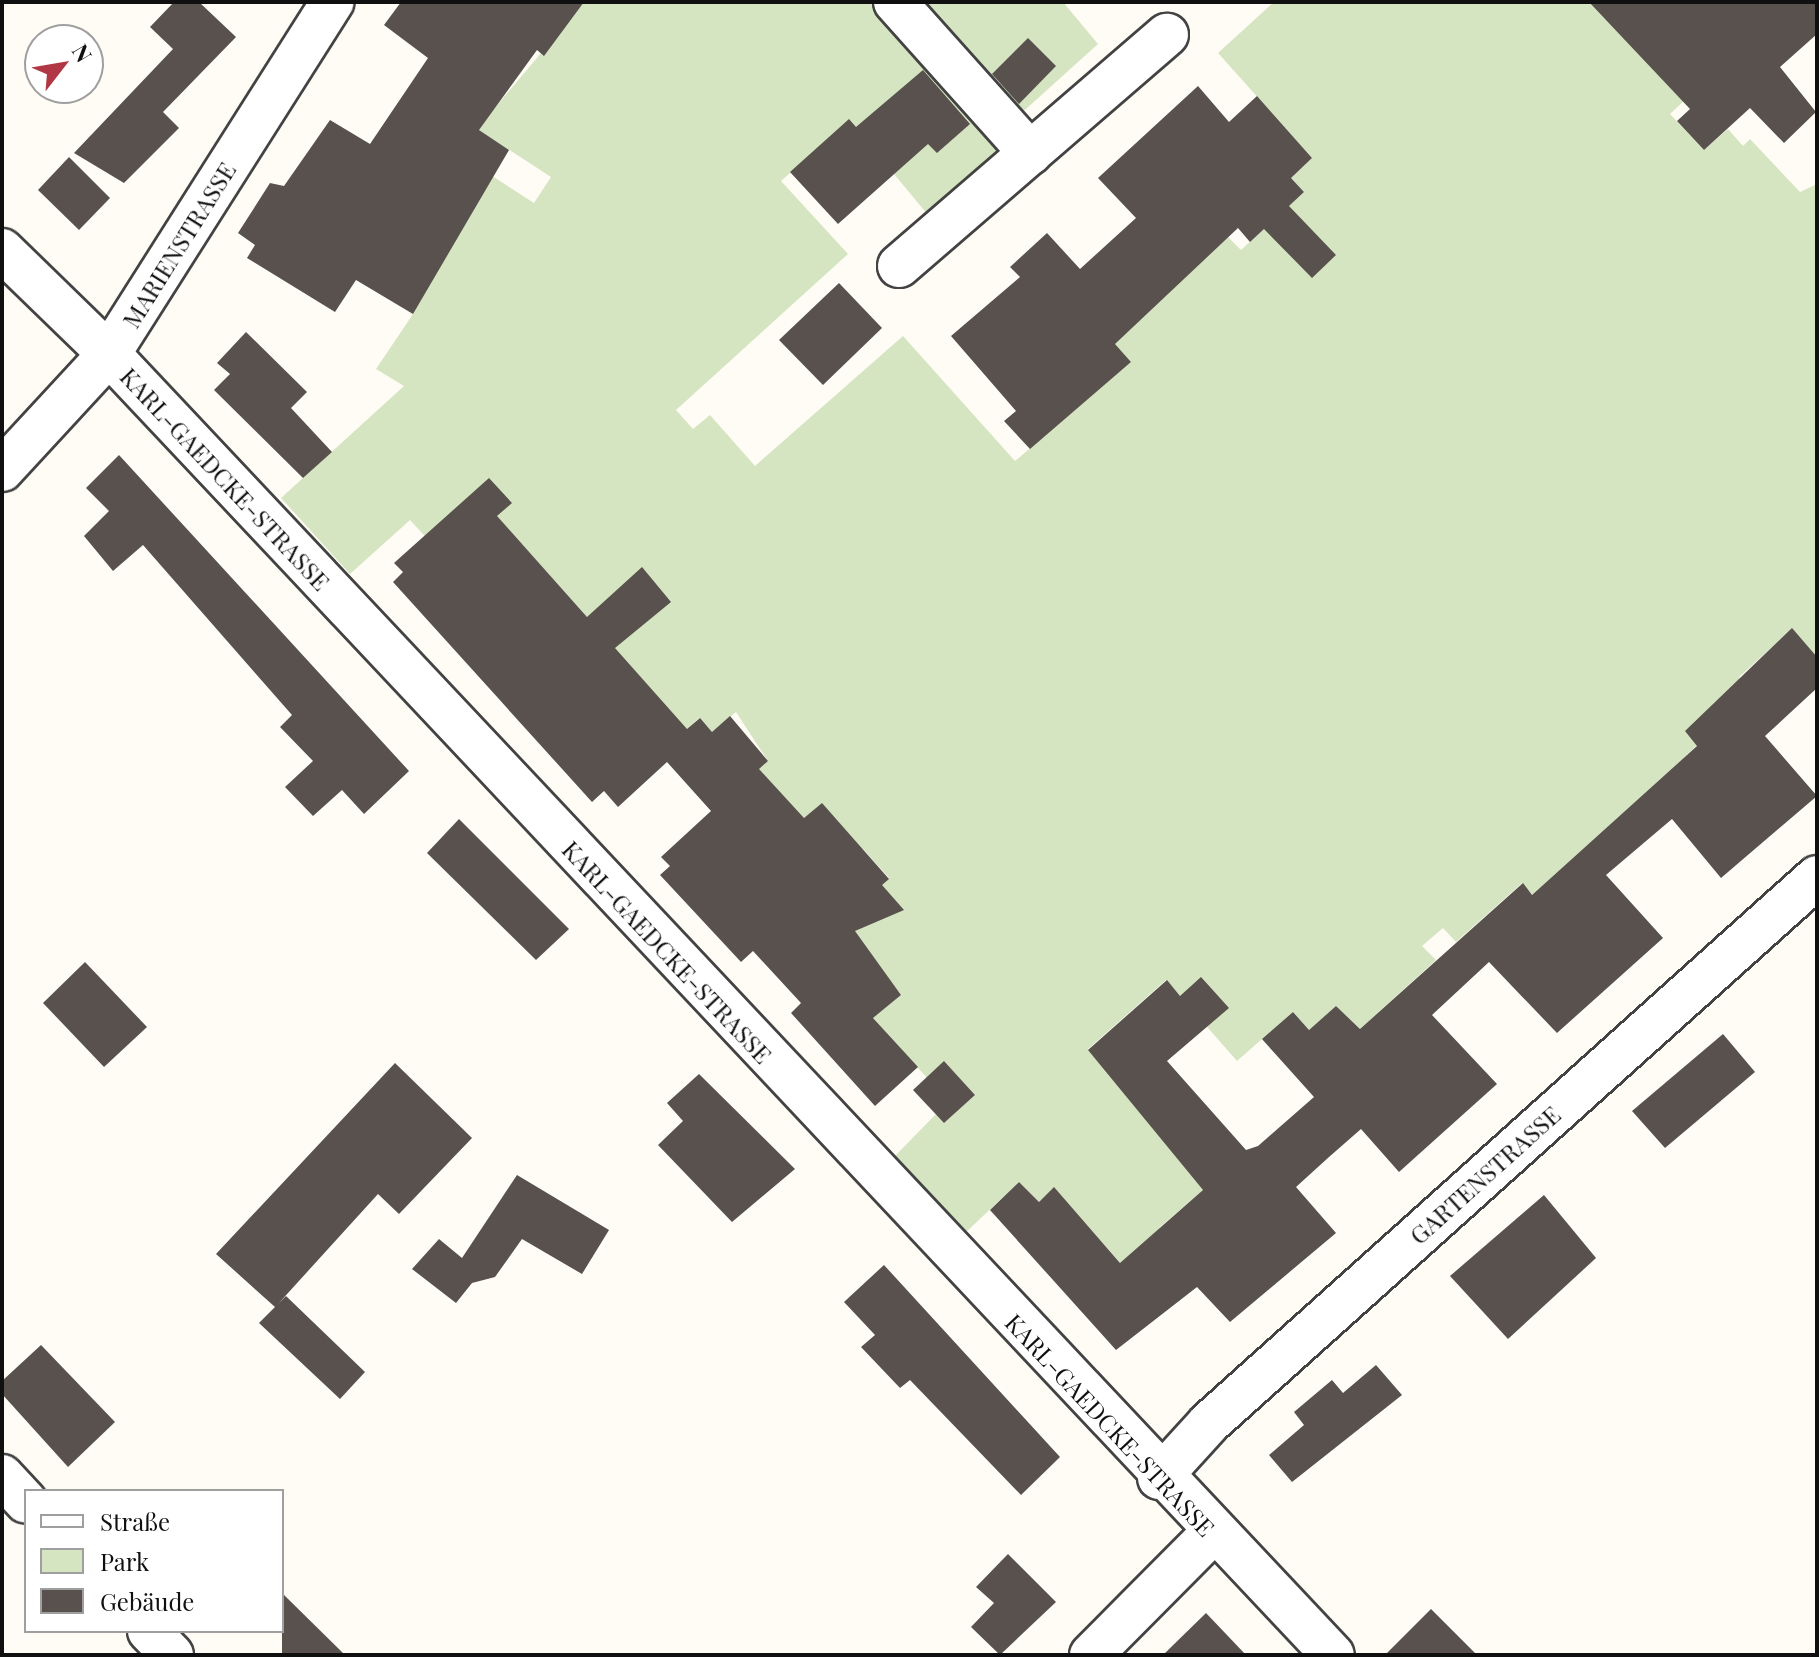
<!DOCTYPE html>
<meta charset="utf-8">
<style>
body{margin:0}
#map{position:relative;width:1819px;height:1657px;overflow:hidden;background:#fefcf5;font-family:"Playfair Display",serif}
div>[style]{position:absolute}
.green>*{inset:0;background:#d6e5c1}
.building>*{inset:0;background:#58514e}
.roads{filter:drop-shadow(2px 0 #434343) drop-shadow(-2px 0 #434343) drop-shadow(0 2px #434343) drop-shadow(0 -2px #434343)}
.minor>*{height:42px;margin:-21px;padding:0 21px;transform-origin:21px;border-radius:21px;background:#fff}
span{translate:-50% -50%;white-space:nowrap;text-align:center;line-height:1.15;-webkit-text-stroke:8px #fff;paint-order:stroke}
.street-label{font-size:24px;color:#101010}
.frame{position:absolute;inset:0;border:4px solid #101010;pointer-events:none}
.legend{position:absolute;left:24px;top:1489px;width:260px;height:144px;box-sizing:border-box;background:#fff;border:2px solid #9f9f9f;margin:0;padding:10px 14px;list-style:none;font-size:24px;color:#101010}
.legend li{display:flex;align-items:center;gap:16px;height:40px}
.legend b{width:40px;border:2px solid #9f9f9f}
.north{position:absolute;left:24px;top:24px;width:80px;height:80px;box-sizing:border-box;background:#fff;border:2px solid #9f9f9f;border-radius:50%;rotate:59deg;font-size:22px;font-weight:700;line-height:32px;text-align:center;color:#101010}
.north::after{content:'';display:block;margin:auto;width:28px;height:36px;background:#b13744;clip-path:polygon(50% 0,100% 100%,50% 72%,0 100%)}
</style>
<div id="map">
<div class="green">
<i style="clip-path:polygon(584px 2px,890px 2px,1015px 141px,933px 221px,849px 120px,781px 181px,848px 254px,676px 410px,693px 429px,710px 415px,755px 466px,903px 336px,1015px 461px,1131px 362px,1112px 341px,1228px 237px,1241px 250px,1304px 192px,1291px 178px,1312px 158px,1218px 53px,1274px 2px,1604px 2px,1689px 96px,1670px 114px,1704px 150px,1728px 129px,1743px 146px,1750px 139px,1800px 192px,1817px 184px,1817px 657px,1792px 629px,1739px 677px,1753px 692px,1675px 766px,1532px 895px,1522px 883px,1456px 942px,1443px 928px,1422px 946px,1436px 960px,1360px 1029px,1336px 1006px,1309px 1030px,1293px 1012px,1237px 1061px,1166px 980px,1088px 1049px,1203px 1190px,1160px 1227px,1140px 1285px,1054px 1188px,1039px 1202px,1019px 1182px,965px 1233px,894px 1157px,936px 1114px,945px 1122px,975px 1095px,945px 1062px,927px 1078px,873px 1018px,901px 995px,844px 918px,889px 878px,863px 849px,846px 863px,803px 817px,743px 782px,768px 761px,736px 712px,712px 732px,699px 718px,660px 754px,651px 689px,522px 544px,473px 588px,410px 520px,350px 574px,281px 498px,404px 386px,376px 369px,413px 314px,460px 155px,534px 203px,551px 177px,477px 129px)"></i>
<i style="clip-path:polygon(896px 2px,1063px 2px,1098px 44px,1007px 126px)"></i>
</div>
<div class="building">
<i style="clip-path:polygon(174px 2px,199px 2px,236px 37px,163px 112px,179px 128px,124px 183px,74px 153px,173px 49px,150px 27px)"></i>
<i style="clip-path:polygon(401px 2px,584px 2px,544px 56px,537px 50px,479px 130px,509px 150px,413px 314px,356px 280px,335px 312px,247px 258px,255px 245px,238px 233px,270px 183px,284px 186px,330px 120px,370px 144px,428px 58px,384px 25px)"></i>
<i style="clip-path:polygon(1589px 2px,1817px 2px,1817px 34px,1780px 67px,1816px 112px,1784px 143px,1750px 108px,1704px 150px,1677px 121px,1690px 109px)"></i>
<i style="clip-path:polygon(1028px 38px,1056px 66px,1019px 104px,992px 74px)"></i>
<i style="clip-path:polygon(923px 70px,970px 124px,937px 153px,928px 144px,838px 224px,790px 172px,849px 119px,856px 127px)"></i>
<i style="clip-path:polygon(1198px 86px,1229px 122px,1257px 96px,1312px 158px,1291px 178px,1304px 192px,1289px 206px,1336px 255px,1312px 278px,1264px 229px,1250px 242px,1238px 228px,1115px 344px,1131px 362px,1030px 449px,1004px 421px,1016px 411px,951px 336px,1020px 277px,1010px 267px,1047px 233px,1080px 269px,1136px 218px,1098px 178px)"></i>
<i style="clip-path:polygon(69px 157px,110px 198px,79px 230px,38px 190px)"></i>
<i style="clip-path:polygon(839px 283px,882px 328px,823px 385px,779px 340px)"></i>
<i style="clip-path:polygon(246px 332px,307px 392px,291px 408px,332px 452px,303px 478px,214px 390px,230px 374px,217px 363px)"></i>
<i style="clip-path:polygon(119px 455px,409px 771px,364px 814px,342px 790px,313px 816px,285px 787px,313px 761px,280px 727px,292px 715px,143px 545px,113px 571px,84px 536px,109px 511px,86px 488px)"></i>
<i style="clip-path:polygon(489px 478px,512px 503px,497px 516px,587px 617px,642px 567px,671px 602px,615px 648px,687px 729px,700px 718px,712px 732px,730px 716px,768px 761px,759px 769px,804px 818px,822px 803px,889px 879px,882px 885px,904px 910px,855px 931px,901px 995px,873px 1018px,918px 1067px,875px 1106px,791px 1013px,801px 1003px,753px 951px,741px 962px,660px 875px,670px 866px,661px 857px,711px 811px,667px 762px,618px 807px,604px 791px,592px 802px,393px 582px,403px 572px,394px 563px)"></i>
<i style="clip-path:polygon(1792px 628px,1817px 657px,1817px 688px,1765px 736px,1817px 796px,1721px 878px,1672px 819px,1606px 875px,1663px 938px,1557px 1033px,1489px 962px,1432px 1015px,1497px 1084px,1399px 1172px,1361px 1129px,1329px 1157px,1296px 1187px,1336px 1233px,1230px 1322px,1197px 1287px,1116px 1350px,990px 1210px,1019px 1182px,1039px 1202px,1054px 1187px,1120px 1263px,1203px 1190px,1088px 1050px,1167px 980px,1180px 996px,1201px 977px,1229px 1008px,1167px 1061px,1246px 1150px,1258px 1146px,1314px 1097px,1262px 1039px,1293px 1012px,1309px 1030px,1336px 1006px,1360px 1029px,1523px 883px,1532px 895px,1697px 746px,1685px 731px)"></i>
<i style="clip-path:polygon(459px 819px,569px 929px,536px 960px,427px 853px)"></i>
<i style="clip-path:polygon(85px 962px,147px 1027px,104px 1067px,43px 1003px)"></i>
<i style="clip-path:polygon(1723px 1034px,1755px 1072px,1665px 1148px,1632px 1111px)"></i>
<i style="clip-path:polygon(944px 1061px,975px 1095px,944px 1123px,913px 1090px)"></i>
<i style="clip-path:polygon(395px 1063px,472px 1138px,399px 1214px,378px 1194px,278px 1304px,286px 1296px,365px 1372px,340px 1399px,259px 1323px,275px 1307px,216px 1254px)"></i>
<i style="clip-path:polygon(699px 1074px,795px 1169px,732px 1222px,658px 1145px,683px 1121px,667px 1103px)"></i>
<i style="clip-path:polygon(517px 1175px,609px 1230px,582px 1274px,522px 1239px,495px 1277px,472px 1283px,456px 1303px,412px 1269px,439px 1239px,462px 1258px)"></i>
<i style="clip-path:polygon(1544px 1195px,1596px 1258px,1508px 1339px,1450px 1276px)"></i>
<i style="clip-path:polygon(884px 1265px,1060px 1457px,1021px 1495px,910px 1380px,900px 1388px,861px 1347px,875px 1335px,844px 1302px)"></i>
<i style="clip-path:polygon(41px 1345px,115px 1422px,68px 1467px,2px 1394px,2px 1381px)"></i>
<i style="clip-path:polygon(1376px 1365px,1402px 1395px,1292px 1482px,1269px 1455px,1304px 1425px,1294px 1412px,1332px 1380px,1343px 1393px)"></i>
<i style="clip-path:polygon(1008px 1554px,1056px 1602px,1000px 1655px,971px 1627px,994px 1603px,976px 1587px)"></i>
<i style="clip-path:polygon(282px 1593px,345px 1655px,282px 1655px)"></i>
<i style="clip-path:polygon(1431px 1609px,1477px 1655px,1385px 1655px)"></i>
<i style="clip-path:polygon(1206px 1613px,1246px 1655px,1163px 1655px)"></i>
</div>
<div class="roads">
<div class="minor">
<i style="left:895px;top:2px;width:203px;rotate:48.2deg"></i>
<i style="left:2px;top:250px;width:149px;rotate:44.2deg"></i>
<i style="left:109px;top:354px;width:1786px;rotate:46.75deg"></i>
<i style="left:899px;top:266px;width:354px;rotate:-40.8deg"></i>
<i style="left:2px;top:470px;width:158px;rotate:-47.3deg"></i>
<i style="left:109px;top:354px;width:417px;rotate:-57.6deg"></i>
<i style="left:2px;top:1476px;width:35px;rotate:47deg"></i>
<i style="left:1159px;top:1478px;width:74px;rotate:-47.7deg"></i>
<i style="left:1209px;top:1423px;width:817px;rotate:-41.92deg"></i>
<i style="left:149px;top:1631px;width:33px;rotate:46deg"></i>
<i style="left:1091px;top:1655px;width:172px;rotate:-45.2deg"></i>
</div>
</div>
<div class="street-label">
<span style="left:179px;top:245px;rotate:-58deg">MARIENSTRASSE</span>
<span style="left:225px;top:479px;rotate:47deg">KARL-GAEDCKE-STRASSE</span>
<span style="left:667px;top:952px;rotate:47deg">KARL-GAEDCKE-STRASSE</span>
<span style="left:1485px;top:1175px;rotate:-42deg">GARTENSTRASSE</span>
<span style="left:1110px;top:1425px;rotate:47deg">KARL-GAEDCKE-STRASSE</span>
</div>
<div class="frame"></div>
<ul class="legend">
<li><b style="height:10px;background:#fff"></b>Straße</li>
<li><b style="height:22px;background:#d6e5c1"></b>Park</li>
<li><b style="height:22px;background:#58514e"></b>Gebäude</li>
</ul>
<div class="north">N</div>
</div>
